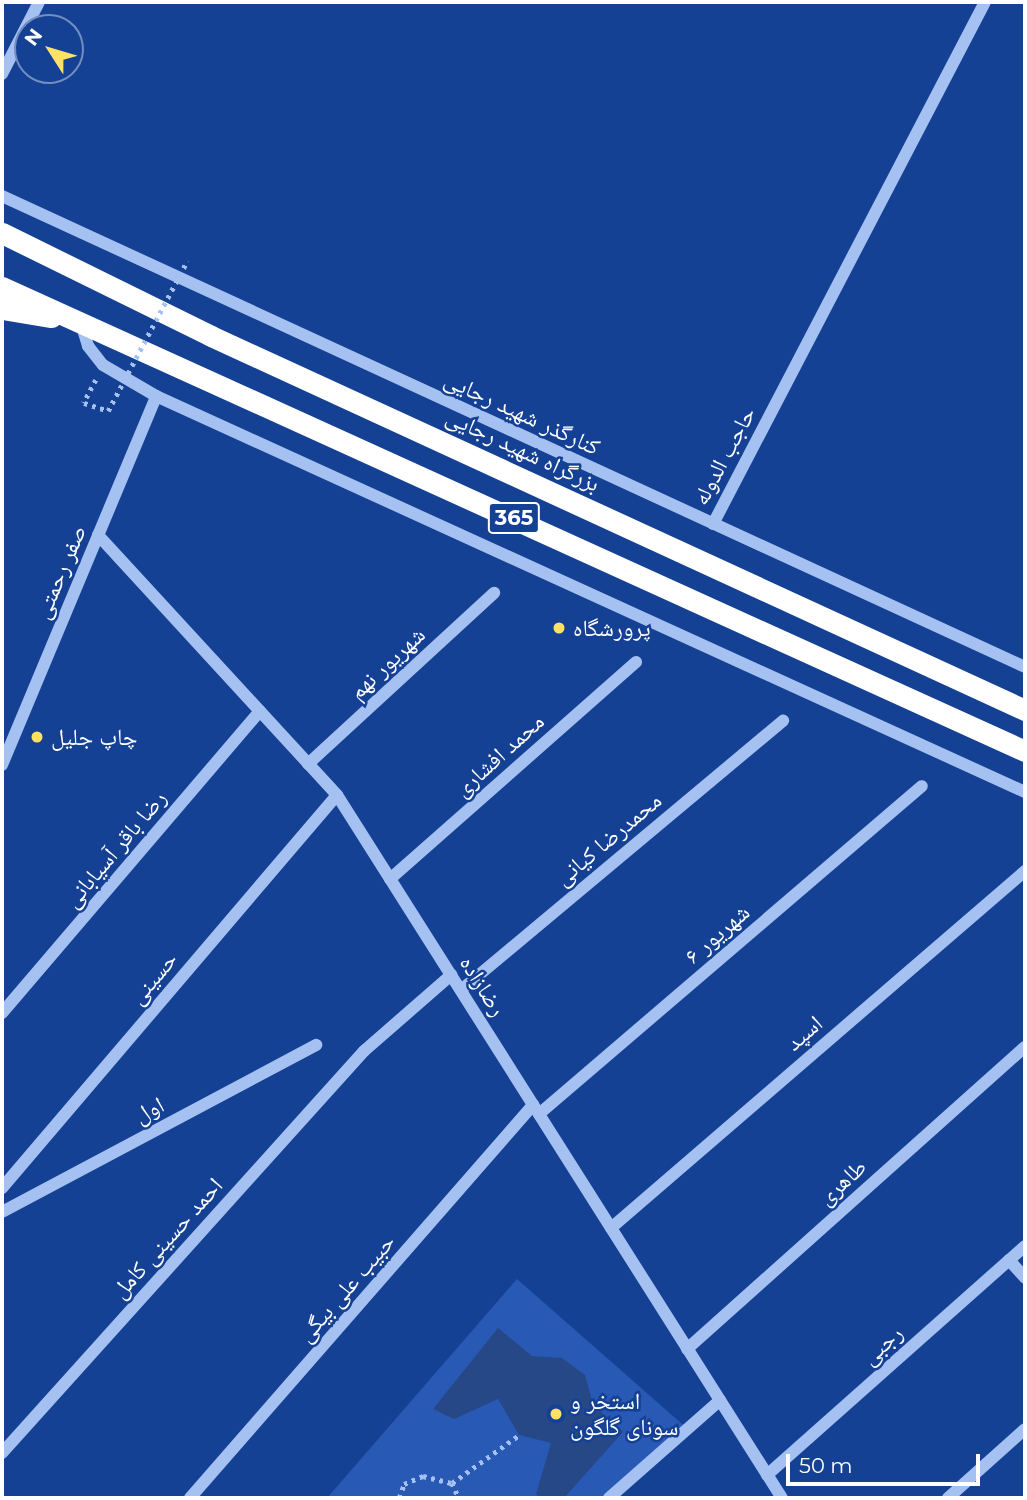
<!DOCTYPE html>
<meta charset="utf-8">
<style>
body{margin:0}
#map{position:relative;width:1027px;height:1500px;overflow:hidden;background:#154195;font-family:Montserrat,"Noto Naskh Arabic",sans-serif}
div>[style]{position:absolute}
.green>*{inset:0;background:#2859b4}
.water>*{inset:0;background:#274887}
.path>*{height:4.5px;margin-top:-2.25px;transform-origin:0;background:repeating-linear-gradient(90deg,#a5c1f2 0 3.5px,transparent 0 8.5px)}
.minor>*{height:12px;margin:-6px;padding:0 6px;transform-origin:6px;border-radius:6px;background:#a5c1f2}
.highway>*{height:21px;margin:-10.5px;padding:0 10.5px;transform-origin:10.5px;border-radius:10.5px;background:#fff}
.path-bridge>*{height:4.5px;margin-top:-2.25px;transform-origin:0;background:repeating-linear-gradient(90deg,#a5c1f2 0 3.5px,transparent 0 8.5px)}
.dots>*{width:19px;height:19px;translate:-50% -50%;box-sizing:border-box;border:4px solid #154195;border-radius:50%}
span{translate:-50% -50%;white-space:nowrap;text-align:center;line-height:1.15;-webkit-text-stroke:5px #154195;paint-order:stroke}
.shield-label span{padding:2px 5px;background:#154195;border:2px solid;border-radius:5px;-webkit-text-stroke-width:0}
.shield-label{font-size:21px;color:#fff;font-weight:700}
.street-label{font-size:23px;color:#fff}
.poi-label{font-size:23px;color:#fff}
.left{translate:0 -50%;text-align:left}
.frame{position:absolute;inset:0;border:4px solid #fff;pointer-events:none}
.north{position:absolute;left:14px;top:14px;width:70px;height:70px;box-sizing:border-box;background:#154195;border:2px solid #738dbf;border-radius:50%;rotate:307deg;font-size:19px;font-weight:700;line-height:28px;text-align:center;color:#fff}
.north::after{content:'';display:block;margin:auto;width:24px;height:32px;background:#ffe166;clip-path:polygon(50% 0,100% 100%,50% 72%,0 100%)}
.scale{position:absolute;left:786px;top:1454px;width:194px;height:32px;box-sizing:border-box;border:4px solid #fff;border-top:0;padding-left:9px;font-size:21px;line-height:24px;white-space:nowrap;color:#fff;-webkit-text-stroke:5px #154195;paint-order:stroke}
</style>
<div id="map">
<div class="green">
<i style="clip-path:polygon(517px 1279px,690px 1431px,617px 1498px,327px 1498px)"></i>
</div>
<div class="water">
<i style="clip-path:polygon(498px 1328px,532px 1356px,562px 1358px,585px 1375px,593px 1404px,623px 1432px,564px 1498px,541px 1498px,536px 1494px,551px 1443px,519px 1435px,498px 1399px,454px 1419px,433px 1409px)"></i>
</div>
<div class="path">
<i style="left:96px;top:380px;width:26px;rotate:118deg"></i>
<i style="left:84px;top:403px;width:25px;rotate:18deg"></i>
<i style="left:452px;top:1483px;width:82px;rotate:-35.6deg"></i>
<i style="left:399px;top:1498px;width:15px;rotate:-70deg"></i>
<i style="left:404px;top:1484px;width:21px;rotate:-23deg"></i>
<i style="left:423px;top:1476px;width:30px;rotate:14deg"></i>
<i style="left:452px;top:1483px;width:17px;rotate:65deg"></i>
</div>
<div class="minor">
<i style="left:2px;top:74px;width:81px;rotate:-62.8deg"></i>
<i style="left:2px;top:196px;width:1126px;rotate:24.72deg"></i>
<i style="left:81px;top:323px;width:24px;rotate:73deg"></i>
<i style="left:88px;top:346px;width:24px;rotate:52deg"></i>
<i style="left:103px;top:365px;width:61px;rotate:30.3deg"></i>
<i style="left:156px;top:396px;width:955px;rotate:24.5deg"></i>
<i style="left:713px;top:524px;width:589px;rotate:-62.48deg"></i>
<i style="left:98px;top:535px;width:353px;rotate:47.4deg"></i>
<i style="left:337px;top:795px;width:832px;rotate:57.67deg"></i>
<i style="left:308px;top:764px;width:253px;rotate:-42.6deg"></i>
<i style="left:2px;top:765px;width:400px;rotate:-67.3deg"></i>
<i style="left:390px;top:879px;width:328px;rotate:-41.4deg"></i>
<i style="left:461px;top:990px;width:420px;rotate:-39.9deg"></i>
<i style="left:2px;top:1013px;width:397px;rotate:-49.5deg"></i>
<i style="left:539px;top:1114px;width:504px;rotate:-40.58deg"></i>
<i style="left:2px;top:1188px;width:516px;rotate:-49.56deg"></i>
<i style="left:2px;top:1212px;width:356px;rotate:-28deg"></i>
<i style="left:611px;top:1228px;width:547px;rotate:-40.77deg"></i>
<i style="left:1009px;top:1260px;width:24px;rotate:48deg"></i>
<i style="left:687px;top:1349px;width:453px;rotate:-41.8deg"></i>
<i style="left:2px;top:1453px;width:541px;rotate:-48deg"></i>
<i style="left:364px;top:1051px;width:116px;rotate:-41.1deg"></i>
<i style="left:767px;top:1475px;width:345px;rotate:-41.6deg"></i>
<i style="left:190px;top:1498px;width:522px;rotate:-48.89deg"></i>
<i style="left:609px;top:1498px;width:148px;rotate:-41.4deg"></i>
<i style="left:948px;top:1498px;width:103px;rotate:-41.9deg"></i>
</div>
<div class="highway">
<i style="left:2px;top:233px;width:233px;rotate:26.2deg"></i>
<i style="left:211px;top:336px;width:896px;rotate:24.68deg"></i>
<i style="left:2px;top:287px;width:1123px;rotate:24.4deg"></i>
<i style="left:2px;top:309px;width:50px;rotate:9.3deg"></i>
</div>
<div class="path-bridge">
<i style="left:108px;top:411px;width:170px;rotate:-62.2deg"></i>
</div>
<div class="dots">
<i style="left:559px;top:628px;background:#ffe166"></i>
<i style="left:37px;top:737px;background:#ffe166"></i>
<i style="left:556px;top:1414px;background:#ffe166"></i>
</div>
<div class="shield-label">
<span style="left:514px;top:518px">365</span>
</div>
<div class="street-label">
<span style="left:522px;top:413px;rotate:25deg">کنارگذر شهید رجایی</span>
<span style="left:523px;top:450px;rotate:25deg">بزرگراه شهید رجایی</span>
<span style="left:724px;top:456px;rotate:-62deg">حاجب الدوله</span>
<span style="left:60px;top:572px;rotate:-67deg">صفر رحمتی</span>
<span style="left:387px;top:663px;rotate:-43deg">شهریور نهم</span>
<span style="left:499px;top:755px;rotate:-42deg">محمد افشاری</span>
<span style="left:608px;top:839px;rotate:-40deg">محمدرضا کیانی</span>
<span style="left:115px;top:849px;rotate:-50deg">رضا باقر آسیابانی</span>
<span style="left:717px;top:934px;rotate:-41deg">شهریور ۶</span>
<span style="left:153px;top:978px;rotate:-50deg">حسینی</span>
<span style="left:483px;top:986px;rotate:58deg">رضازاده</span>
<span style="left:804px;top:1033px;rotate:-41deg">اسپد</span>
<span style="left:149px;top:1110px;rotate:-28deg">اول</span>
<span style="left:842px;top:1182px;rotate:-42deg">طاهری</span>
<span style="left:167px;top:1238px;rotate:-48deg">احمد حسینی کامل</span>
<span style="left:346px;top:1288px;rotate:-49deg">حبیب علی بیگی</span>
<span style="left:882px;top:1345px;rotate:-42deg">رجبی</span>
</div>
<div class="poi-label">
<span class="left" style="left:573px;top:628px">پرورشگاه</span>
<span class="left" style="left:51px;top:737px">چاپ جلیل</span>
<span class="left" style="left:570px;top:1414px">استخر و<br>سونای گلگون</span>
</div>
<div class="frame"></div>
<div class="north">N</div>
<div class="scale">50 m</div>
</div>
